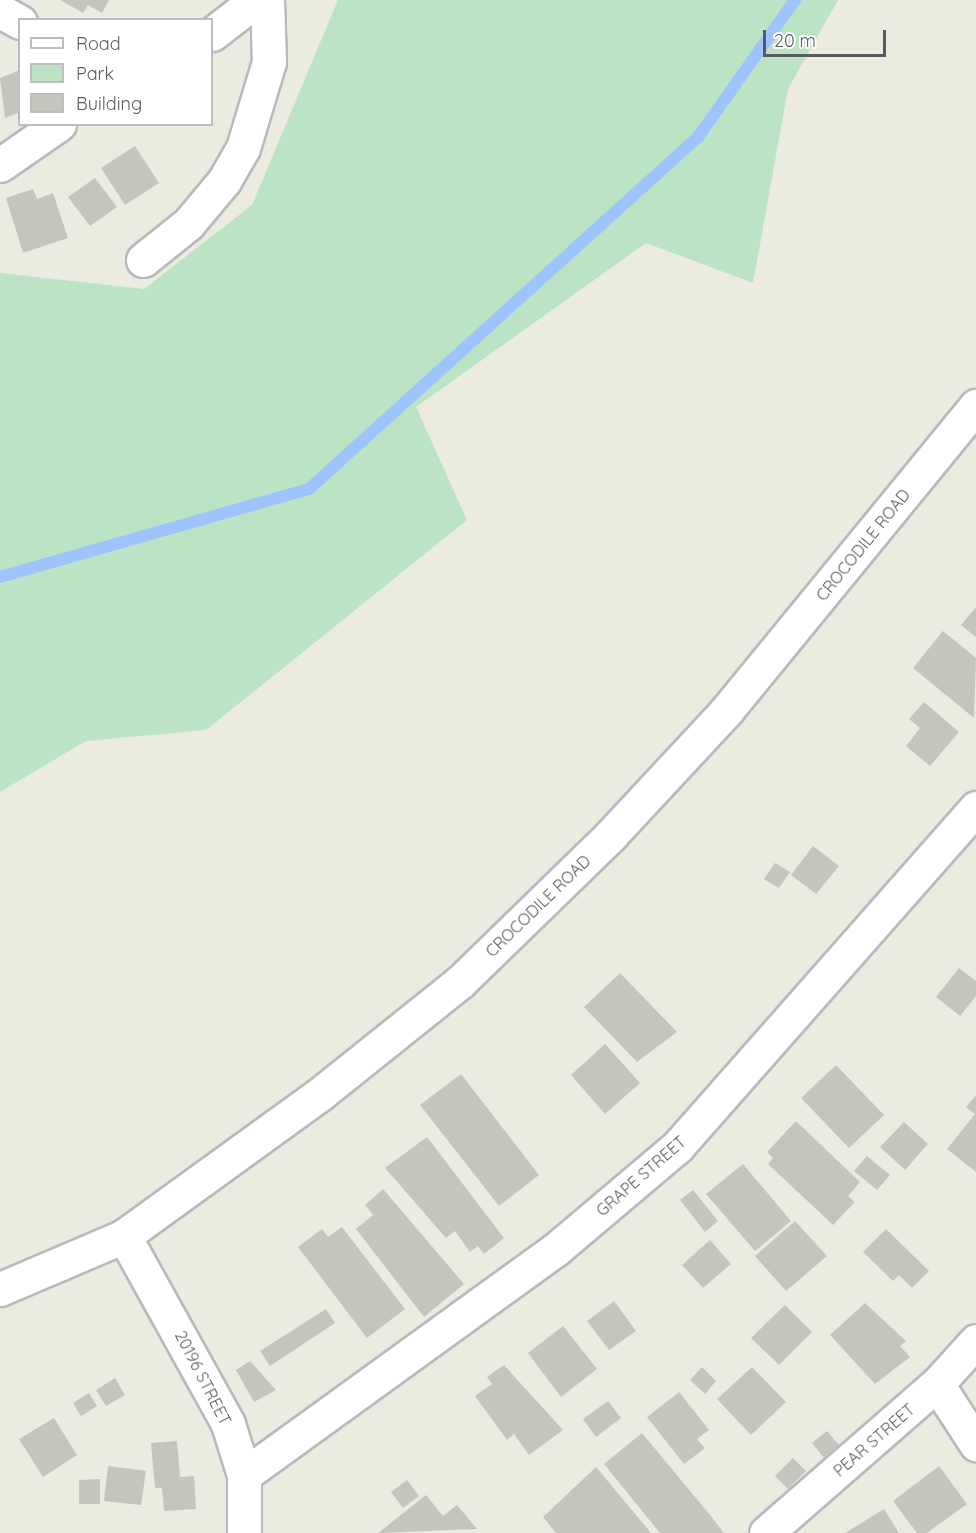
<!DOCTYPE html>
<style>
body{margin:0}
#map{position:relative;width:976px;height:1533px;overflow:hidden;background:#ebebe0;font-family:Quicksand,sans-serif}
div>[style]{position:absolute}
.green>*{inset:0;background:#bce3c3}
.stream>*{height:12px;margin:-6px;padding:0 6px;transform-origin:6px;border-radius:6px;background:#9fc3fc}
.building>*{inset:0;background:#c6c5bd}
.roads{filter:drop-shadow(2px 0 #b8b9be) drop-shadow(-2px 0 #b8b9be) drop-shadow(0 2px #b8b9be) drop-shadow(0 -2px #b8b9be)}
.street>*{height:33px;margin:-16.5px;padding:0 16.5px;transform-origin:16.5px;border-radius:16.5px;background:#fff}
span{translate:-50% -50%;white-space:nowrap;text-align:center;line-height:1.15;-webkit-text-stroke:4.5px #fff;paint-order:stroke}
.street-label{font-size:16px;color:#595b60}
.legend{position:absolute;left:18px;top:18px;width:195px;height:108px;box-sizing:border-box;background:#fff;border:2px solid #bdbdbf;margin:0;padding:8px 10px;list-style:none;font-size:18px;color:#595b60}
.legend li{display:flex;align-items:center;gap:12px;height:30px}
.legend b{width:30px;border:2px solid #bdbdbf}
.scale{position:absolute;left:763px;top:30px;width:123px;height:27px;box-sizing:border-box;border:3px solid #595b60;border-top:0;padding-left:8px;font-size:18px;line-height:21px;white-space:nowrap;color:#595b60;-webkit-text-stroke:4px #fff;paint-order:stroke}
</style>
<div id="map">
<div class="green">
<i style="clip-path:polygon(338px 0,838px 0,788px 89px,753px 283px,646px 243px,416px 407px,467px 520px,206px 730px,86px 741px,0 792px,0 273px,144px 289px,252px 205px)"></i>
</div>
<div class="stream">
<i style="left:0;top:577px;width:321px;rotate:-15.9deg"></i>
<i style="left:309px;top:489px;width:525px;rotate:-42.14deg"></i>
<i style="left:698px;top:137px;width:168px;rotate:-54.7deg"></i>
</div>
<div class="building">
<i style="clip-path:polygon(60px 0,109px 0,102px 13px,88px 5px,83px 13px)"></i>
<i style="clip-path:polygon(20px 70px,20px 112px,5px 118px,0 78px)"></i>
<i style="clip-path:polygon(135px 146px,159px 183px,125px 205px,101px 168px)"></i>
<i style="clip-path:polygon(95px 178px,117px 207px,90px 226px,68px 197px)"></i>
<i style="clip-path:polygon(33px 189px,37px 199px,53px 193px,68px 238px,23px 253px,6px 198px)"></i>
<i style="clip-path:polygon(976px 607px,976px 637px,961px 625px)"></i>
<i style="clip-path:polygon(943px 631px,976px 658px,974px 718px,913px 668px)"></i>
<i style="clip-path:polygon(924px 702px,959px 732px,930px 766px,906px 746px,920px 728px,909px 719px)"></i>
<i style="clip-path:polygon(813px 846px,839px 866px,816px 894px,791px 875px)"></i>
<i style="clip-path:polygon(775px 863px,790px 872px,779px 888px,764px 879px)"></i>
<i style="clip-path:polygon(959px 968px,976px 981px,976px 996px,960px 1016px,936px 997px)"></i>
<i style="clip-path:polygon(620px 973px,677px 1032px,637px 1062px,584px 1007px)"></i>
<i style="clip-path:polygon(605px 1044px,640px 1083px,605px 1114px,571px 1075px)"></i>
<i style="clip-path:polygon(836px 1065px,884px 1115px,849px 1148px,801px 1098px)"></i>
<i style="clip-path:polygon(461px 1074px,539px 1175px,499px 1206px,420px 1105px)"></i>
<i style="clip-path:polygon(976px 1095px,976px 1172px,947px 1149px,975px 1114px,966px 1107px)"></i>
<i style="clip-path:polygon(796px 1121px,860px 1182px,848px 1196px,855px 1202px,833px 1225px,768px 1164px,773px 1158px,767px 1152px)"></i>
<i style="clip-path:polygon(904px 1122px,928px 1144px,905px 1170px,880px 1147px)"></i>
<i style="clip-path:polygon(427px 1137px,504px 1238px,484px 1254px,478px 1246px,470px 1252px,455px 1231px,446px 1238px,385px 1168px)"></i>
<i style="clip-path:polygon(867px 1156px,890px 1175px,877px 1190px,854px 1171px)"></i>
<i style="clip-path:polygon(743px 1164px,791px 1221px,755px 1251px,706px 1194px)"></i>
<i style="clip-path:polygon(383px 1189px,464px 1284px,424px 1317px,356px 1229px,373px 1215px,365px 1205px)"></i>
<i style="clip-path:polygon(693px 1190px,718px 1221px,705px 1232px,680px 1200px)"></i>
<i style="clip-path:polygon(795px 1221px,827px 1256px,786px 1291px,755px 1256px)"></i>
<i style="clip-path:polygon(342px 1227px,405px 1309px,367px 1338px,298px 1247px,322px 1229px,328px 1237px)"></i>
<i style="clip-path:polygon(886px 1229px,929px 1271px,912px 1288px,899px 1275px,893px 1281px,863px 1252px)"></i>
<i style="clip-path:polygon(710px 1240px,731px 1264px,703px 1288px,682px 1265px)"></i>
<i style="clip-path:polygon(614px 1301px,636px 1331px,609px 1350px,587px 1321px)"></i>
<i style="clip-path:polygon(865px 1303px,906px 1341px,900px 1346px,910px 1357px,875px 1384px,830px 1335px)"></i>
<i style="clip-path:polygon(785px 1305px,812px 1332px,779px 1365px,751px 1338px)"></i>
<i style="clip-path:polygon(326px 1309px,335px 1323px,270px 1366px,260px 1351px)"></i>
<i style="clip-path:polygon(563px 1326px,597px 1369px,561px 1397px,528px 1353px)"></i>
<i style="clip-path:polygon(250px 1361px,276px 1390px,254px 1402px,236px 1370px)"></i>
<i style="clip-path:polygon(504px 1365px,563px 1430px,529px 1455px,514px 1434px,507px 1440px,475px 1396px,492px 1384px,487px 1377px)"></i>
<i style="clip-path:polygon(702px 1367px,716px 1381px,705px 1394px,690px 1380px)"></i>
<i style="clip-path:polygon(752px 1367px,786px 1402px,751px 1435px,717px 1399px)"></i>
<i style="clip-path:polygon(115px 1378px,125px 1395px,106px 1406px,96px 1390px)"></i>
<i style="clip-path:polygon(679px 1392px,709px 1430px,697px 1439px,705px 1448px,684px 1464px,647px 1417px)"></i>
<i style="clip-path:polygon(89px 1393px,97px 1406px,81px 1416px,73px 1403px)"></i>
<i style="clip-path:polygon(608px 1401px,621px 1418px,596px 1437px,583px 1419px)"></i>
<i style="clip-path:polygon(54px 1418px,77px 1455px,43px 1477px,19px 1439px)"></i>
<i style="clip-path:polygon(827px 1431px,839px 1445px,824px 1458px,812px 1443px)"></i>
<i style="clip-path:polygon(642px 1433px,710px 1515px,724px 1533px,660px 1533px,604px 1464px)"></i>
<i style="clip-path:polygon(177px 1441px,180px 1477px,194px 1476px,196px 1509px,164px 1511px,162px 1488px,155px 1488px,151px 1443px)"></i>
<i style="clip-path:polygon(793px 1458px,806px 1471px,788px 1489px,775px 1476px)"></i>
<i style="clip-path:polygon(108px 1466px,146px 1471px,141px 1505px,104px 1501px)"></i>
<i style="clip-path:polygon(939px 1466px,967px 1504px,927px 1533px,917px 1533px,893px 1501px)"></i>
<i style="clip-path:polygon(596px 1467px,651px 1533px,556px 1533px,543px 1517px)"></i>
<i style="clip-path:polygon(100px 1479px,100px 1504px,79px 1504px,79px 1480px)"></i>
<i style="clip-path:polygon(407px 1480px,419px 1496px,403px 1508px,391px 1492px)"></i>
<i style="clip-path:polygon(426px 1495px,443px 1516px,457px 1505px,477px 1529px,378px 1533px)"></i>
<i style="clip-path:polygon(884px 1509px,899px 1533px,845px 1533px)"></i>
</div>
<div class="roads">
<div class="street">
<i style="left:0;top:11px;width:23px;rotate:29deg"></i>
<i style="left:212px;top:34px;width:56px;rotate:-37.7deg"></i>
<i style="left:0;top:165px;width:72px;rotate:-34.8deg"></i>
<i style="left:143px;top:260px;width:58px;rotate:-38.7deg"></i>
<i style="left:188px;top:224px;width:56px;rotate:-50.1deg"></i>
<i style="left:224px;top:181px;width:38px;rotate:-60deg"></i>
<i style="left:243px;top:148px;width:90px;rotate:-73.2deg"></i>
<i style="left:269px;top:62px;width:62px;rotate:-91.8deg"></i>
<i style="left:124px;top:1236px;width:215px;rotate:61deg"></i>
<i style="left:228px;top:1424px;width:53px;rotate:72.6deg"></i>
<i style="left:244px;top:1475px;width:58px;rotate:90deg"></i>
<i style="left:0;top:1289px;width:135px;rotate:-23.1deg"></i>
<i style="left:124px;top:1236px;width:242px;rotate:-35.9deg"></i>
<i style="left:320px;top:1094px;width:179px;rotate:-38.7deg"></i>
<i style="left:460px;top:982px;width:211px;rotate:-44.2deg"></i>
<i style="left:611px;top:835px;width:171px;rotate:-47.1deg"></i>
<i style="left:727px;top:710px;width:393px;rotate:-50.7deg"></i>
<i style="left:937px;top:1384px;width:72px;rotate:57deg"></i>
<i style="left:244px;top:1475px;width:384px;rotate:-35.9deg"></i>
<i style="left:555px;top:1250px;width:160px;rotate:-40.2deg"></i>
<i style="left:677px;top:1147px;width:452px;rotate:-48.6deg"></i>
<i style="left:766px;top:1533px;width:227px;rotate:-41.1deg"></i>
<i style="left:937px;top:1384px;width:58px;rotate:-47.8deg"></i>
</div>
</div>
<div class="street-label">
<span style="left:863px;top:545px;rotate:-51deg">CROCODILE ROAD</span>
<span style="left:538px;top:906px;rotate:-44deg">CROCODILE ROAD</span>
<span style="left:641px;top:1176px;rotate:-41deg">GRAPE STREET</span>
<span style="left:203px;top:1378px;rotate:63deg">20196 STREET</span>
<span style="left:874px;top:1440px;rotate:-41deg">PEAR STREET</span>
</div>
<ul class="legend">
<li><b style="height:8px;background:#fff"></b>Road</li>
<li><b style="height:16px;background:#bce3c3"></b>Park</li>
<li><b style="height:16px;background:#c6c5bd"></b>Building</li>
</ul>
<div class="scale">20 m</div>
</div>
